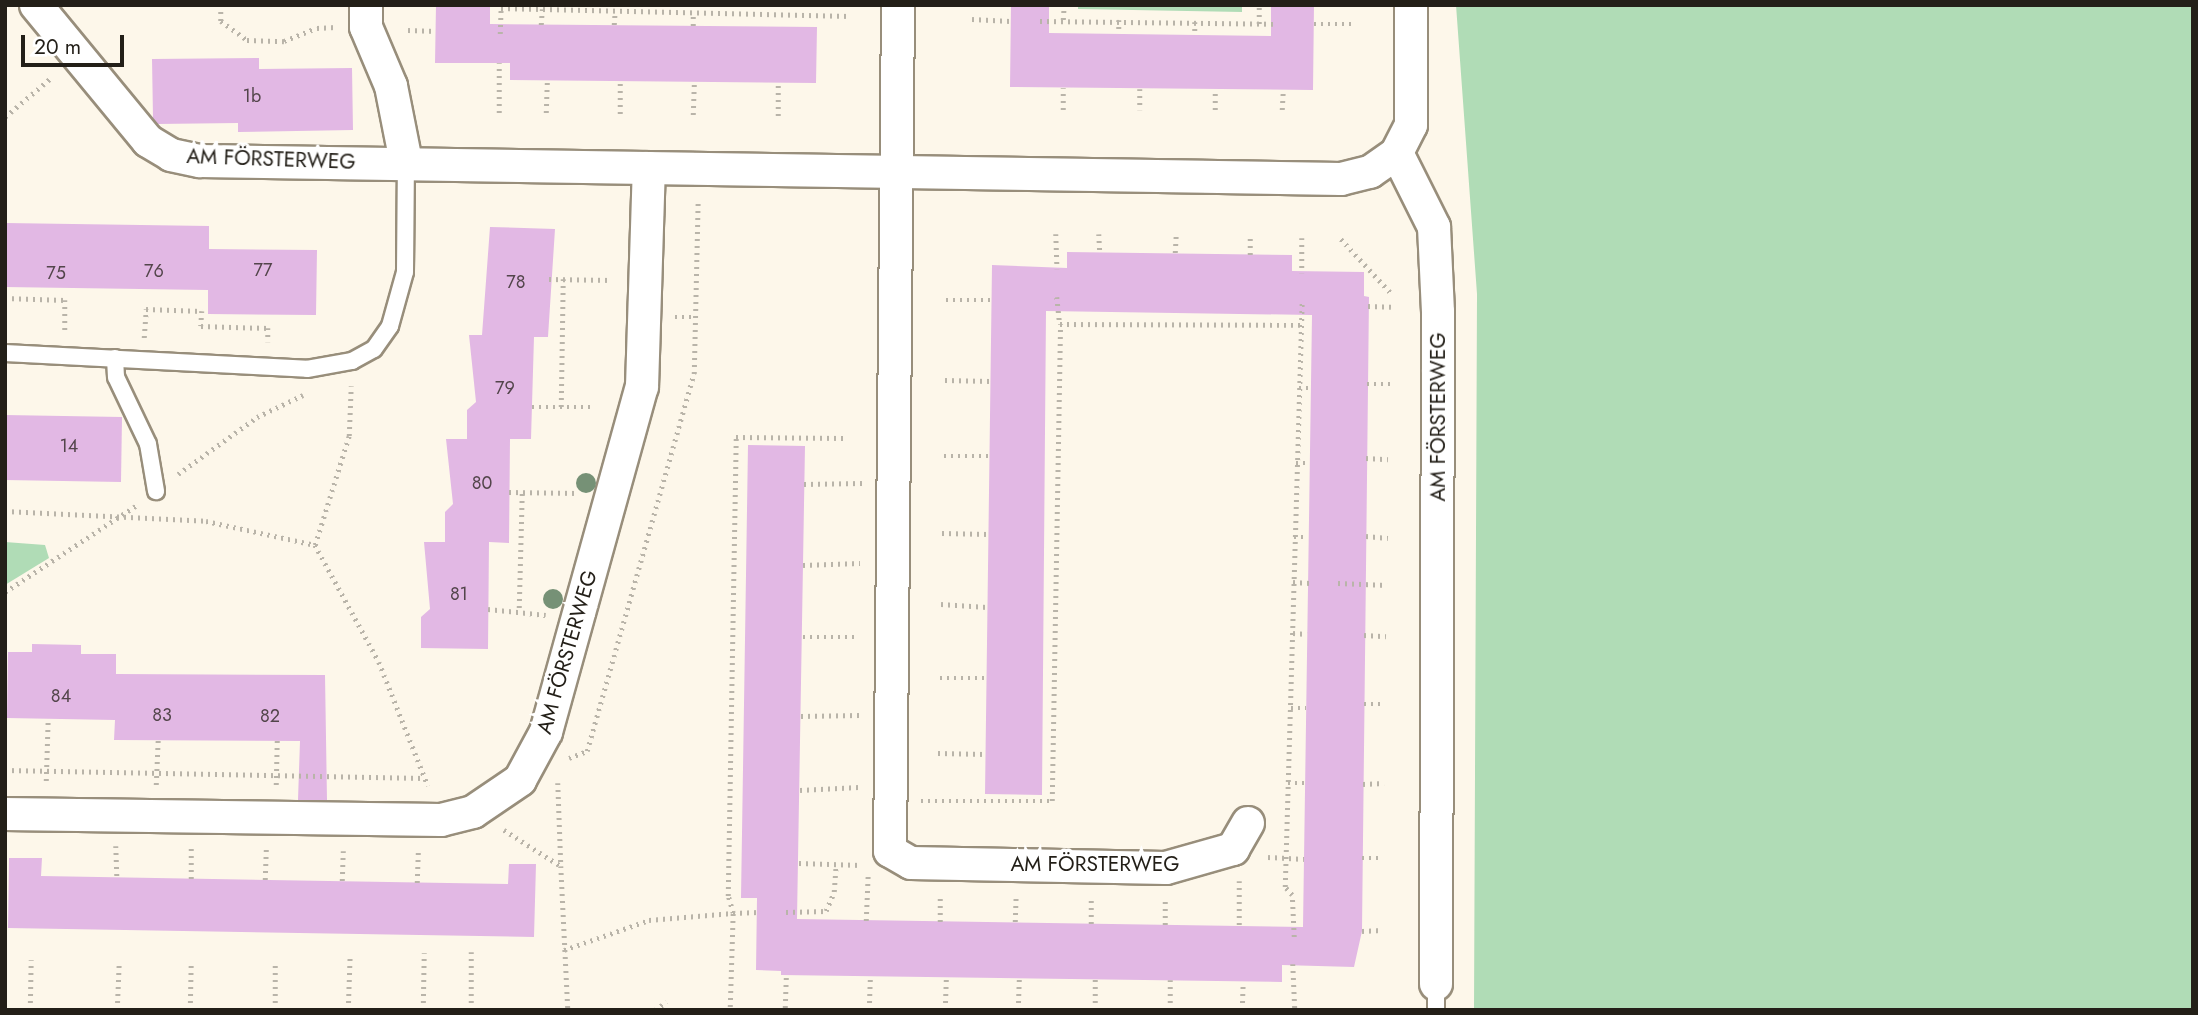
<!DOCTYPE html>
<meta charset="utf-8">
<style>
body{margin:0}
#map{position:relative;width:2198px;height:1015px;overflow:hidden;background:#fdf7ea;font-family:Jost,sans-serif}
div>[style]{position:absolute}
.green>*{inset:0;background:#b0dcb6}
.building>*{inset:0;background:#e2b8e4}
.path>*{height:4.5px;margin-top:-2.25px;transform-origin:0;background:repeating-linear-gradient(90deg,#b9b4a9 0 2px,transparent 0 7px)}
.roads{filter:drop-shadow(2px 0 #988e7b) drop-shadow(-2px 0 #988e7b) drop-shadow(0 2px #988e7b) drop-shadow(0 -2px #988e7b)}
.service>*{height:16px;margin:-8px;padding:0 8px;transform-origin:8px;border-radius:8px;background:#fff}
.minor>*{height:32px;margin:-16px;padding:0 16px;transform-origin:16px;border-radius:16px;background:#fff}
.trees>*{width:20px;height:20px;margin:-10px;border-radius:50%;background:#769176}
span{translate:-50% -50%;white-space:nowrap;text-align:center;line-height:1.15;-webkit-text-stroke:7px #fff;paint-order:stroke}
.number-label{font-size:18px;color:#53454b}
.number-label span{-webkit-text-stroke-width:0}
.street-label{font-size:21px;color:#231f18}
.frame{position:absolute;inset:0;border:7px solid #231f18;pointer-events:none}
.scale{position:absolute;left:21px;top:35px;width:103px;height:32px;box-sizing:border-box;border:4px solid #231f18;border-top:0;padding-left:9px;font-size:21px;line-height:24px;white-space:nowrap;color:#231f18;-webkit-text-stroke:5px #fff;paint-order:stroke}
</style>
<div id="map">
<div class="green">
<i style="clip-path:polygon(1078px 5px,1242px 5px,1242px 12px,1078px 9px)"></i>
<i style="clip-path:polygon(1456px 5px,2193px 5px,2193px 1010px,1474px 1010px,1477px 294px)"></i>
<i style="clip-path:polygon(5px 542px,45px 545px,49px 558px,5px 585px)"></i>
</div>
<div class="building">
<i style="clip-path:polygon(436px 5px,490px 5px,490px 24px,817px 27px,816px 83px,510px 80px,510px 63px,435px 63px)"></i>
<i style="clip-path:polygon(1011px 5px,1049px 5px,1049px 33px,1271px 36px,1271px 5px,1314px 5px,1313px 90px,1010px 87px)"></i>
<i style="clip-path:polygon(259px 58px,259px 69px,352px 68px,353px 130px,238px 132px,238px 123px,157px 124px,153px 118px,152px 59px)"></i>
<i style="clip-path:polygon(5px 223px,209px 226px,209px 249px,317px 250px,316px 315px,208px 314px,208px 290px,5px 287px)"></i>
<i style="clip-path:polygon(490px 227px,555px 229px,548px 337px,534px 337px,531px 439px,510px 439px,509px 543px,489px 542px,488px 649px,421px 648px,421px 617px,430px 609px,424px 542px,445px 542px,445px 512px,453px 504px,446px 439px,467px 439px,467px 410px,476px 402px,469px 335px,482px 335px)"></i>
<i style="clip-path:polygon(1067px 252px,1292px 255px,1292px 271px,1364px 272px,1364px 296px,1369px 297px,1362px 931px,1354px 967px,1282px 965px,1282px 982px,781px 975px,781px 971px,756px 970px,757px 898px,741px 898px,748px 445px,805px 446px,797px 919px,1303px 927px,1312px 315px,1046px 311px,1042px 795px,985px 794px,992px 265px,1067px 268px)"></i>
<i style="clip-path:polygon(5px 415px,122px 417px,121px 482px,5px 480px)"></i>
<i style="clip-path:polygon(32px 644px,81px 645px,81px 654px,116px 654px,116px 674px,325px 675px,327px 800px,298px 800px,300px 741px,114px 740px,115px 720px,7px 718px,8px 652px,32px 652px)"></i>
<i style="clip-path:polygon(9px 858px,42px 858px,41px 876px,508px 884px,509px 864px,536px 864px,534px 937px,8px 928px)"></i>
</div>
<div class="path">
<i style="left:221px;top:5px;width:16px;rotate:90deg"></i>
<i style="left:221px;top:21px;width:32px;rotate:36deg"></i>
<i style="left:247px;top:40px;width:37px;rotate:2deg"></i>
<i style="left:284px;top:41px;width:35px;rotate:-22deg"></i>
<i style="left:317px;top:28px;width:19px;rotate:-3deg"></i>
<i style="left:501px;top:8px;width:349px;rotate:1.3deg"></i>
<i style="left:972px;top:19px;width:38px;rotate:3deg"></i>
<i style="left:1063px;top:20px;width:15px;rotate:-86deg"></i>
<i style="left:1119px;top:20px;width:11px;rotate:90deg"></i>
<i style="left:1040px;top:21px;width:235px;rotate:0.7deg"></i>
<i style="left:1195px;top:22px;width:11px;rotate:90deg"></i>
<i style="left:1259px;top:24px;width:19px;rotate:-90deg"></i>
<i style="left:1314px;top:24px;width:40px"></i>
<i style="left:541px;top:25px;width:16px;rotate:-86deg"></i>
<i style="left:614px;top:25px;width:14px;rotate:-86deg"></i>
<i style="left:693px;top:26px;width:13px;rotate:-90deg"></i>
<i style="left:408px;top:30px;width:28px;rotate:2deg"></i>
<i style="left:500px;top:34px;width:29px;rotate:-88deg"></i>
<i style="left:1140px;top:89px;width:21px;rotate:90deg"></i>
<i style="left:1063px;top:110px;width:22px;rotate:-90deg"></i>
<i style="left:1215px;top:110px;width:21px;rotate:-90deg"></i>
<i style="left:1282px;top:110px;width:20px;rotate:-87deg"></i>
<i style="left:499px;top:113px;width:50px;rotate:-90deg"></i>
<i style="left:546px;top:113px;width:33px;rotate:-88deg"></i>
<i style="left:620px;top:114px;width:33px;rotate:-90deg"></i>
<i style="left:693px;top:115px;width:34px;rotate:-88deg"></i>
<i style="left:778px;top:116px;width:34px;rotate:-90deg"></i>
<i style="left:5px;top:117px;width:62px;rotate:-40.4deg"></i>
<i style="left:1056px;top:234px;width:35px;rotate:88deg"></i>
<i style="left:1099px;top:234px;width:18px;rotate:87deg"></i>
<i style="left:1302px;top:238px;width:35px;rotate:90deg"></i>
<i style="left:1341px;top:239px;width:74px;rotate:47.2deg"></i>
<i style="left:1175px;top:253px;width:17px;rotate:-87deg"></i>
<i style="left:1250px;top:255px;width:17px;rotate:-90deg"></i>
<i style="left:549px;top:279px;width:63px;rotate:0.9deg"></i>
<i style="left:1057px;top:297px;width:27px;rotate:84deg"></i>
<i style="left:5px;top:298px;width:60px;rotate:1.9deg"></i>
<i style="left:65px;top:300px;width:32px;rotate:90deg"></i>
<i style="left:946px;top:300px;width:45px"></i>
<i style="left:1368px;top:306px;width:23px;rotate:2deg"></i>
<i style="left:675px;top:317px;width:20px"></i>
<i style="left:144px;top:338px;width:29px;rotate:-86deg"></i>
<i style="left:146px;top:309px;width:56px;rotate:2deg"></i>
<i style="left:202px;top:311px;width:15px;rotate:94deg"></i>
<i style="left:201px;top:326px;width:67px;rotate:1.7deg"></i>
<i style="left:268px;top:328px;width:14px;rotate:90deg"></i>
<i style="left:945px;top:380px;width:45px;rotate:1.3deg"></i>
<i style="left:1367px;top:384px;width:23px"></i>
<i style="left:1299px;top:388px;width:12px"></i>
<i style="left:532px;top:407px;width:60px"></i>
<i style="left:561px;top:407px;width:128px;rotate:-89.1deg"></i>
<i style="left:944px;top:456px;width:45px"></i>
<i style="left:1366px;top:458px;width:22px;rotate:3deg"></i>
<i style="left:1296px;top:463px;width:13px"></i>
<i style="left:178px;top:474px;width:97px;rotate:-35.8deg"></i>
<i style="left:257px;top:417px;width:51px;rotate:-25.6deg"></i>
<i style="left:804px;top:484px;width:58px;rotate:-1deg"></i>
<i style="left:509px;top:492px;width:69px;rotate:0.8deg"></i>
<i style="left:5px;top:511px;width:201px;rotate:2.8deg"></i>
<i style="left:206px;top:521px;width:112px;rotate:12.4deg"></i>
<i style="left:315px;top:545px;width:133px;rotate:61.3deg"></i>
<i style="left:379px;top:662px;width:133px;rotate:68.4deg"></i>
<i style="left:942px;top:533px;width:46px;rotate:1.2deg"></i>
<i style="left:1366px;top:536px;width:22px;rotate:5deg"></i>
<i style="left:1294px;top:537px;width:14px"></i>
<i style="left:315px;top:545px;width:114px;rotate:-72.7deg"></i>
<i style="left:349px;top:436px;width:50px;rotate:-87.7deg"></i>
<i style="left:803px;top:565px;width:57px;rotate:-2deg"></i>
<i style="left:1293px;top:582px;width:17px;rotate:3deg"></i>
<i style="left:1338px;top:583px;width:49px;rotate:2.3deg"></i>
<i style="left:5px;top:592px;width:158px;rotate:-33.4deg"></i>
<i style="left:941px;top:604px;width:46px;rotate:3.7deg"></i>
<i style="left:519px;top:608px;width:117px;rotate:-88.5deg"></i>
<i style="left:488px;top:609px;width:58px;rotate:5.9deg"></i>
<i style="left:1293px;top:633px;width:14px;rotate:4deg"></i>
<i style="left:1364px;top:635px;width:22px;rotate:3deg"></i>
<i style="left:803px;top:637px;width:56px"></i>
<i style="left:940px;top:678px;width:46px"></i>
<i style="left:1364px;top:704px;width:21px"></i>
<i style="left:1291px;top:708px;width:15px"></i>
<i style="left:801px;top:716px;width:59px;rotate:-1deg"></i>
<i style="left:938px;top:753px;width:47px;rotate:1.2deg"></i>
<i style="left:569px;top:758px;width:19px;rotate:-21deg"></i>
<i style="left:587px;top:751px;width:392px;rotate:-74.2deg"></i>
<i style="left:694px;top:374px;width:172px;rotate:-88.7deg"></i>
<i style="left:5px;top:770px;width:419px;rotate:1.1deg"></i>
<i style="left:46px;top:781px;width:62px;rotate:-88.2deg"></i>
<i style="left:558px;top:783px;width:82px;rotate:87.9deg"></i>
<i style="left:1288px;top:783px;width:17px"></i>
<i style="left:1363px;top:784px;width:21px;rotate:-3deg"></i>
<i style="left:156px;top:785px;width:45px;rotate:-87.5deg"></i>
<i style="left:276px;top:785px;width:45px;rotate:-88.7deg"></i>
<i style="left:800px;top:790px;width:59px;rotate:-2.9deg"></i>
<i style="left:921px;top:801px;width:131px"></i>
<i style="left:1052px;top:801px;width:477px;rotate:-89deg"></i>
<i style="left:1060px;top:324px;width:241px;rotate:0.2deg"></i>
<i style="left:504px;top:830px;width:67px;rotate:32.3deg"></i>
<i style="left:561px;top:866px;width:144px;rotate:87.2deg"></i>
<i style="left:116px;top:846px;width:31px;rotate:88deg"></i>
<i style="left:1268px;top:857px;width:36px;rotate:3deg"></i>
<i style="left:1362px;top:858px;width:21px"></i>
<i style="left:799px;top:863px;width:62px;rotate:1.8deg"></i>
<i style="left:191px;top:879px;width:31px;rotate:-90deg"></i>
<i style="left:265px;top:880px;width:31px;rotate:-88deg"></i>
<i style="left:342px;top:881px;width:30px;rotate:-88deg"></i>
<i style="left:417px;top:883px;width:31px;rotate:-88deg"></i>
<i style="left:786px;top:912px;width:40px;rotate:-1.4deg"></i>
<i style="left:826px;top:911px;width:21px;rotate:-67deg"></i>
<i style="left:834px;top:892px;width:27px;rotate:-86deg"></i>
<i style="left:866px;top:921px;width:48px;rotate:-87.6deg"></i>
<i style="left:940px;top:922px;width:26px;rotate:-90deg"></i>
<i style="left:1015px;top:922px;width:24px;rotate:-88deg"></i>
<i style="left:1091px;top:924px;width:25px;rotate:-90deg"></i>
<i style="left:1165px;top:925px;width:25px;rotate:-90deg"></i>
<i style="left:1239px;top:925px;width:44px;rotate:-90deg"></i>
<i style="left:1362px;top:931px;width:20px;rotate:-3deg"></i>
<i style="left:1294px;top:937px;width:42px;rotate:-92.7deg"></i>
<i style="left:1292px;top:895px;width:11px;rotate:-131deg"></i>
<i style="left:1285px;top:887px;width:586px;rotate:-88.34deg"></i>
<i style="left:564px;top:950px;width:90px;rotate:-19.4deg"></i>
<i style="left:649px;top:920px;width:84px;rotate:-4.8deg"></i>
<i style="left:733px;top:913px;width:18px;rotate:-106deg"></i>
<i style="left:728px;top:896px;width:459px;rotate:-89deg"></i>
<i style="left:736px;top:437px;width:108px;rotate:0.5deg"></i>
<i style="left:1293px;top:964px;width:46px;rotate:87.5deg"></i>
<i style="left:730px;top:1007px;width:94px;rotate:-88.2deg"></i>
<i style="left:733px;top:913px;width:26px;rotate:-2deg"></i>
<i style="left:785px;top:1008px;width:33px;rotate:-88deg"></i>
<i style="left:30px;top:1010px;width:50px;rotate:-88.9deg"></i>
<i style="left:117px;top:1010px;width:48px;rotate:-87.6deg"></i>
<i style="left:190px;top:1010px;width:47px;rotate:-88.8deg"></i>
<i style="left:275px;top:1010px;width:46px;rotate:-90deg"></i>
<i style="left:348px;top:1010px;width:56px;rotate:-88deg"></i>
<i style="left:423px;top:1010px;width:57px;rotate:-89deg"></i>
<i style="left:471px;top:1010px;width:58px;rotate:-90deg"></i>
<i style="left:655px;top:1010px;width:14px;rotate:-36deg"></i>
<i style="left:869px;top:1010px;width:33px;rotate:-88deg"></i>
<i style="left:945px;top:1010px;width:32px;rotate:-88deg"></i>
<i style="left:1018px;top:1010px;width:32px;rotate:-88deg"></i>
<i style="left:1095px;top:1010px;width:31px;rotate:-90deg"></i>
<i style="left:1170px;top:1010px;width:30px;rotate:-90deg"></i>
<i style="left:1242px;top:1010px;width:28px;rotate:-88deg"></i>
</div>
<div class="roads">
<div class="service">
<i style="left:5px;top:353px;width:302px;rotate:3deg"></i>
<i style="left:307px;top:369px;width:46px;rotate:-10.1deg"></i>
<i style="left:352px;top:361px;width:25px;rotate:-29deg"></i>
<i style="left:374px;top:349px;width:28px;rotate:-55deg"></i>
<i style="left:390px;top:326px;width:56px;rotate:-74.5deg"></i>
<i style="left:405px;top:272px;width:110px;rotate:-89.5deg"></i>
<i style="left:115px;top:358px;width:19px;rotate:87deg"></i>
<i style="left:116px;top:377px;width:74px;rotate:64.5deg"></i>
<i style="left:148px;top:444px;width:48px;rotate:80.3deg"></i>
<i style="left:1436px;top:984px;width:26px;rotate:90deg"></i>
</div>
<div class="minor">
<i style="left:36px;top:5px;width:176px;rotate:50.5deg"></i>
<i style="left:148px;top:141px;width:27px;rotate:31deg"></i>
<i style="left:171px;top:155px;width:30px;rotate:12deg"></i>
<i style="left:200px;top:161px;width:1141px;rotate:0.9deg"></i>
<i style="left:1341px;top:179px;width:30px;rotate:-14deg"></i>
<i style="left:1370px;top:172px;width:33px;rotate:-35deg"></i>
<i style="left:366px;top:5px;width:22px;rotate:90deg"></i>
<i style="left:366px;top:27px;width:64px;rotate:67deg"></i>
<i style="left:391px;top:86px;width:77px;rotate:78.8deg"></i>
<i style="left:898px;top:5px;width:846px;rotate:90.54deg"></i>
<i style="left:890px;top:851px;width:24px;rotate:30deg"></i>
<i style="left:911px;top:863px;width:255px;rotate:1.1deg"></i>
<i style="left:1166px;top:868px;width:70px;rotate:-15.8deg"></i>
<i style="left:1233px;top:849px;width:30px;rotate:-60deg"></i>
<i style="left:1411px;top:5px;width:120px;rotate:90deg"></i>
<i style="left:1411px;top:125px;width:31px;rotate:117deg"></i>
<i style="left:1397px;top:153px;width:83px;rotate:63.4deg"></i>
<i style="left:1434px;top:227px;width:85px;rotate:87.3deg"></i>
<i style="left:1438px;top:312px;width:672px;rotate:90.17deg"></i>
<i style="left:5px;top:814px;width:436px;rotate:0.8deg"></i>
<i style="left:441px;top:820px;width:33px;rotate:-14deg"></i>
<i style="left:473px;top:812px;width:57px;rotate:-34.2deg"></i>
<i style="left:520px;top:780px;width:55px;rotate:-61.6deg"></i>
<i style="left:546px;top:732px;width:358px;rotate:-74.5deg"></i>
<i style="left:642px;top:387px;width:219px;rotate:-88.2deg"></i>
</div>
</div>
<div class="trees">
<i style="left:586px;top:483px"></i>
<i style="left:553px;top:599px"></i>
</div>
<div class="number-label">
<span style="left:252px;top:96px">1b</span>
<span style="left:263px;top:270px">77</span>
<span style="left:154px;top:271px">76</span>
<span style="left:56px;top:273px">75</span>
<span style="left:516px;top:282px">78</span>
<span style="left:505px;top:388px">79</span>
<span style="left:69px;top:446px">14</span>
<span style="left:482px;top:483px">80</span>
<span style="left:459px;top:594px">81</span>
<span style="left:61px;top:696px">84</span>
<span style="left:162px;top:715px">83</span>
<span style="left:270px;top:716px">82</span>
</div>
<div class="street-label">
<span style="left:271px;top:159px;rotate:2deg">AM FÖRSTERWEG</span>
<span style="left:1438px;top:417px;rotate:-90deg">AM FÖRSTERWEG</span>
<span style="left:567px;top:652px;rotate:-74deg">AM FÖRSTERWEG</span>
<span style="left:1095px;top:864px">AM FÖRSTERWEG</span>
</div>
<div class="frame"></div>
<div class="scale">20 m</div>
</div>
